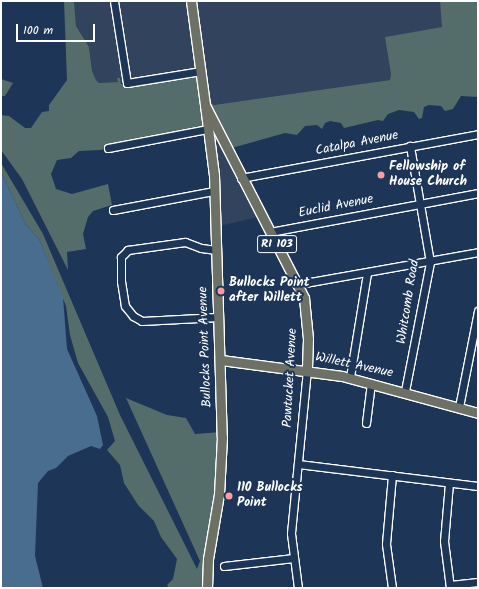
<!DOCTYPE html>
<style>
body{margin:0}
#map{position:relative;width:479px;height:589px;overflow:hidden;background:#1d3557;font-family:Kalam,sans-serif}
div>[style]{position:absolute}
.built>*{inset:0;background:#32435e}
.green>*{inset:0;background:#556d6a}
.water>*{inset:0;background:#486d8f}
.roads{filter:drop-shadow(1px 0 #fff) drop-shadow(-1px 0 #fff) drop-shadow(0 1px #fff) drop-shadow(0 -1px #fff)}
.minor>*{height:7px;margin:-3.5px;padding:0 3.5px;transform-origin:3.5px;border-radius:3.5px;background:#1d3557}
.major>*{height:9px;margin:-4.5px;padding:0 4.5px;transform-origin:4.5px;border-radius:4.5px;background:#6c7065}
.dots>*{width:11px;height:11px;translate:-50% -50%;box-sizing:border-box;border:2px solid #1d3557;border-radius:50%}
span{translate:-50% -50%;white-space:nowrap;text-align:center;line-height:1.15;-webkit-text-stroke:4px #1d3557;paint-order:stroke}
.shield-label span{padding:1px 3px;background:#1d3557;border:1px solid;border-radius:3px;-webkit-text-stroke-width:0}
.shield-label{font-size:12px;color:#fff;font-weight:700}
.street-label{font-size:13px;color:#fff}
.poi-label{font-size:13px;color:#fff;font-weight:700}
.left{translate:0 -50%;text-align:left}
.frame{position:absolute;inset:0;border:2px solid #fff;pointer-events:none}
.scale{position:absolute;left:16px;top:24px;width:79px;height:18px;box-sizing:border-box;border:2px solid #fff;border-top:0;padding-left:5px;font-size:12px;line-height:14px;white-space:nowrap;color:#fff;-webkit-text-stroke:3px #1d3557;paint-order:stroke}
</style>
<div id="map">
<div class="built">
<i style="clip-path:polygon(74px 1px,440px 1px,444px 20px,443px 27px,437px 28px,386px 37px,391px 74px,390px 80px,213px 105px,205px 98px,119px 82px,99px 83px,96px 80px,92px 71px,89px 47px,76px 26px)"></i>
<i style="clip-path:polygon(210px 116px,262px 216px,215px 227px)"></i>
</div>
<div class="green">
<i style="clip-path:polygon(64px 1px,74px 1px,76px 26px,89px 47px,92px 71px,96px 80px,99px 83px,118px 82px,117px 78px,120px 78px,121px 84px,125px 84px,200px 71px,205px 98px,214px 105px,390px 80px,391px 74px,385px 37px,442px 27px,440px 1px,478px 1px,478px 97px,461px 96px,453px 109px,445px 111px,441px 106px,429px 105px,424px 107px,422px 118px,419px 119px,414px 112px,399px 110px,388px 114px,383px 121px,378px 120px,344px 128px,341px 123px,330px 121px,325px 123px,322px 129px,317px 125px,305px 126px,297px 135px,285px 133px,228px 149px,214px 127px,209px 126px,158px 139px,100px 150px,79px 151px,71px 158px,57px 160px,51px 174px,56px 189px,72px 194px,108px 184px,112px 205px,93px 211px,88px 217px,83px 234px,86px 249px,67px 252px,68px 270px,22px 179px,1px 150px,1px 115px,9px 116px,25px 128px,31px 128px,42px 112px,49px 111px,49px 105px,67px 80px)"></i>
<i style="clip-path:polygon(1px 79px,13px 83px,5px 96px,1px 96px)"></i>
<i style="clip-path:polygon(1px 163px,43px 234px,120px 415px,197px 569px,200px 561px,126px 398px,167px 415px,186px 418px,195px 434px,221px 432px,207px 588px,169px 588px,167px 585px,173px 579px,177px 559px,161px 537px,154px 521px,138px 505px,124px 483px,120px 465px,107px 450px,115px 441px,108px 417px,78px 363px,70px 335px,66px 306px,39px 239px,26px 225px,1px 172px)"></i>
</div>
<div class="water">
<i style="clip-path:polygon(1px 172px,26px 225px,39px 239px,63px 297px,67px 349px,97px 416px,103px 445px,100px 449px,91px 446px,68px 456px,56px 468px,48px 471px,38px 483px,35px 556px,43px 588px,1px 588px)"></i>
</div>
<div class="roads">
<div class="minor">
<i style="left:114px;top:1px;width:83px;rotate:81deg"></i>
<i style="left:127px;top:83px;width:75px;rotate:-9.2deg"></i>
<i style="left:108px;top:148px;width:102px;rotate:-10.8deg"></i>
<i style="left:241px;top:178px;width:241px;rotate:-10.5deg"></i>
<i style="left:113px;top:210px;width:103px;rotate:-10.7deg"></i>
<i style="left:270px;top:232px;width:212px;rotate:-10.6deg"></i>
<i style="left:216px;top:250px;width:15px;rotate:-172deg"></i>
<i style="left:201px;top:248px;width:17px;rotate:-159deg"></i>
<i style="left:185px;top:242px;width:58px;rotate:172deg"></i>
<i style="left:128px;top:250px;width:10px;rotate:135deg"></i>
<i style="left:121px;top:257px;width:24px;rotate:90deg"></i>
<i style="left:121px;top:281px;width:25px;rotate:81deg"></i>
<i style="left:125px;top:306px;width:13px;rotate:51deg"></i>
<i style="left:133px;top:316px;width:10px;rotate:29deg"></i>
<i style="left:142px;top:321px;width:76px;rotate:-3deg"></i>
<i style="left:299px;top:284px;width:182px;rotate:-10.1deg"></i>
<i style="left:350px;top:377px;width:105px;rotate:-80.7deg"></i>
<i style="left:405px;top:391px;width:131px;rotate:-79deg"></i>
<i style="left:430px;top:262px;width:118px;rotate:-99.8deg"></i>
<i style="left:459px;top:407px;width:98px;rotate:-78.8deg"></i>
<i style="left:366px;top:423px;width:40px;rotate:-82.9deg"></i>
<i style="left:298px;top:464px;width:181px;rotate:7deg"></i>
<i style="left:392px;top:475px;width:69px;rotate:95deg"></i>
<i style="left:386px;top:544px;width:44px;rotate:82.2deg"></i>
<i style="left:449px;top:483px;width:58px;rotate:94.9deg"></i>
<i style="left:444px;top:541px;width:47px;rotate:82.7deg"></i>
<i style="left:224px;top:566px;width:70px;rotate:-6.5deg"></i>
<i style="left:450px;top:585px;width:28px;rotate:-6deg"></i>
<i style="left:298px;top:588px;width:55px;rotate:-97.3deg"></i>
<i style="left:291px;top:533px;width:165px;rotate:-84.4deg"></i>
</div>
<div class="major">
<i style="left:191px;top:1px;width:105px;rotate:82.3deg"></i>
<i style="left:205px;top:105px;width:217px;rotate:62.8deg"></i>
<i style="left:304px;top:298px;width:41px;rotate:84.4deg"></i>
<i style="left:308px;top:339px;width:30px;rotate:92deg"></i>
<i style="left:205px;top:105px;width:71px;rotate:82.7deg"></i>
<i style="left:214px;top:175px;width:262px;rotate:88.3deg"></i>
<i style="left:222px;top:437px;width:57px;rotate:93deg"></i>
<i style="left:219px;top:494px;width:66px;rotate:99.6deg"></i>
<i style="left:208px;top:559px;width:29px;rotate:92deg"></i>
<i style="left:221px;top:360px;width:122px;rotate:7.5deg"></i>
<i style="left:342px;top:376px;width:141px;rotate:15.2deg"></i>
</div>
</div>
<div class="dots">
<i style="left:381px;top:175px;background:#ff9aa2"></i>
<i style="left:221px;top:291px;background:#ff9aa2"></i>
<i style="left:229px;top:496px;background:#ff9aa2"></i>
</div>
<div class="shield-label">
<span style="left:277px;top:244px">RI 103</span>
</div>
<div class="street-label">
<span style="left:357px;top:144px;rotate:-11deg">Catalpa Avenue</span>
<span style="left:336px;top:207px;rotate:-11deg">Euclid Avenue</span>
<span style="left:409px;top:302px;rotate:-81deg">Whitcomb Road</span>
<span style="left:206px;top:347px;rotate:-92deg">Bullocks Point Avenue</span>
<span style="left:354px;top:366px;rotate:12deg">Willett Avenue</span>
<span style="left:291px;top:378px;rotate:-87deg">Pawtucket Avenue</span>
</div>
<div class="poi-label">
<span class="left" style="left:389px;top:175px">Fellowship of<br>House Church</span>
<span class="left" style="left:229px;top:291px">Bullocks Point<br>after Willett</span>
<span class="left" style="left:237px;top:496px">110 Bullocks<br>Point</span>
</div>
<div class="frame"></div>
<div class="scale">100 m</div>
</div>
